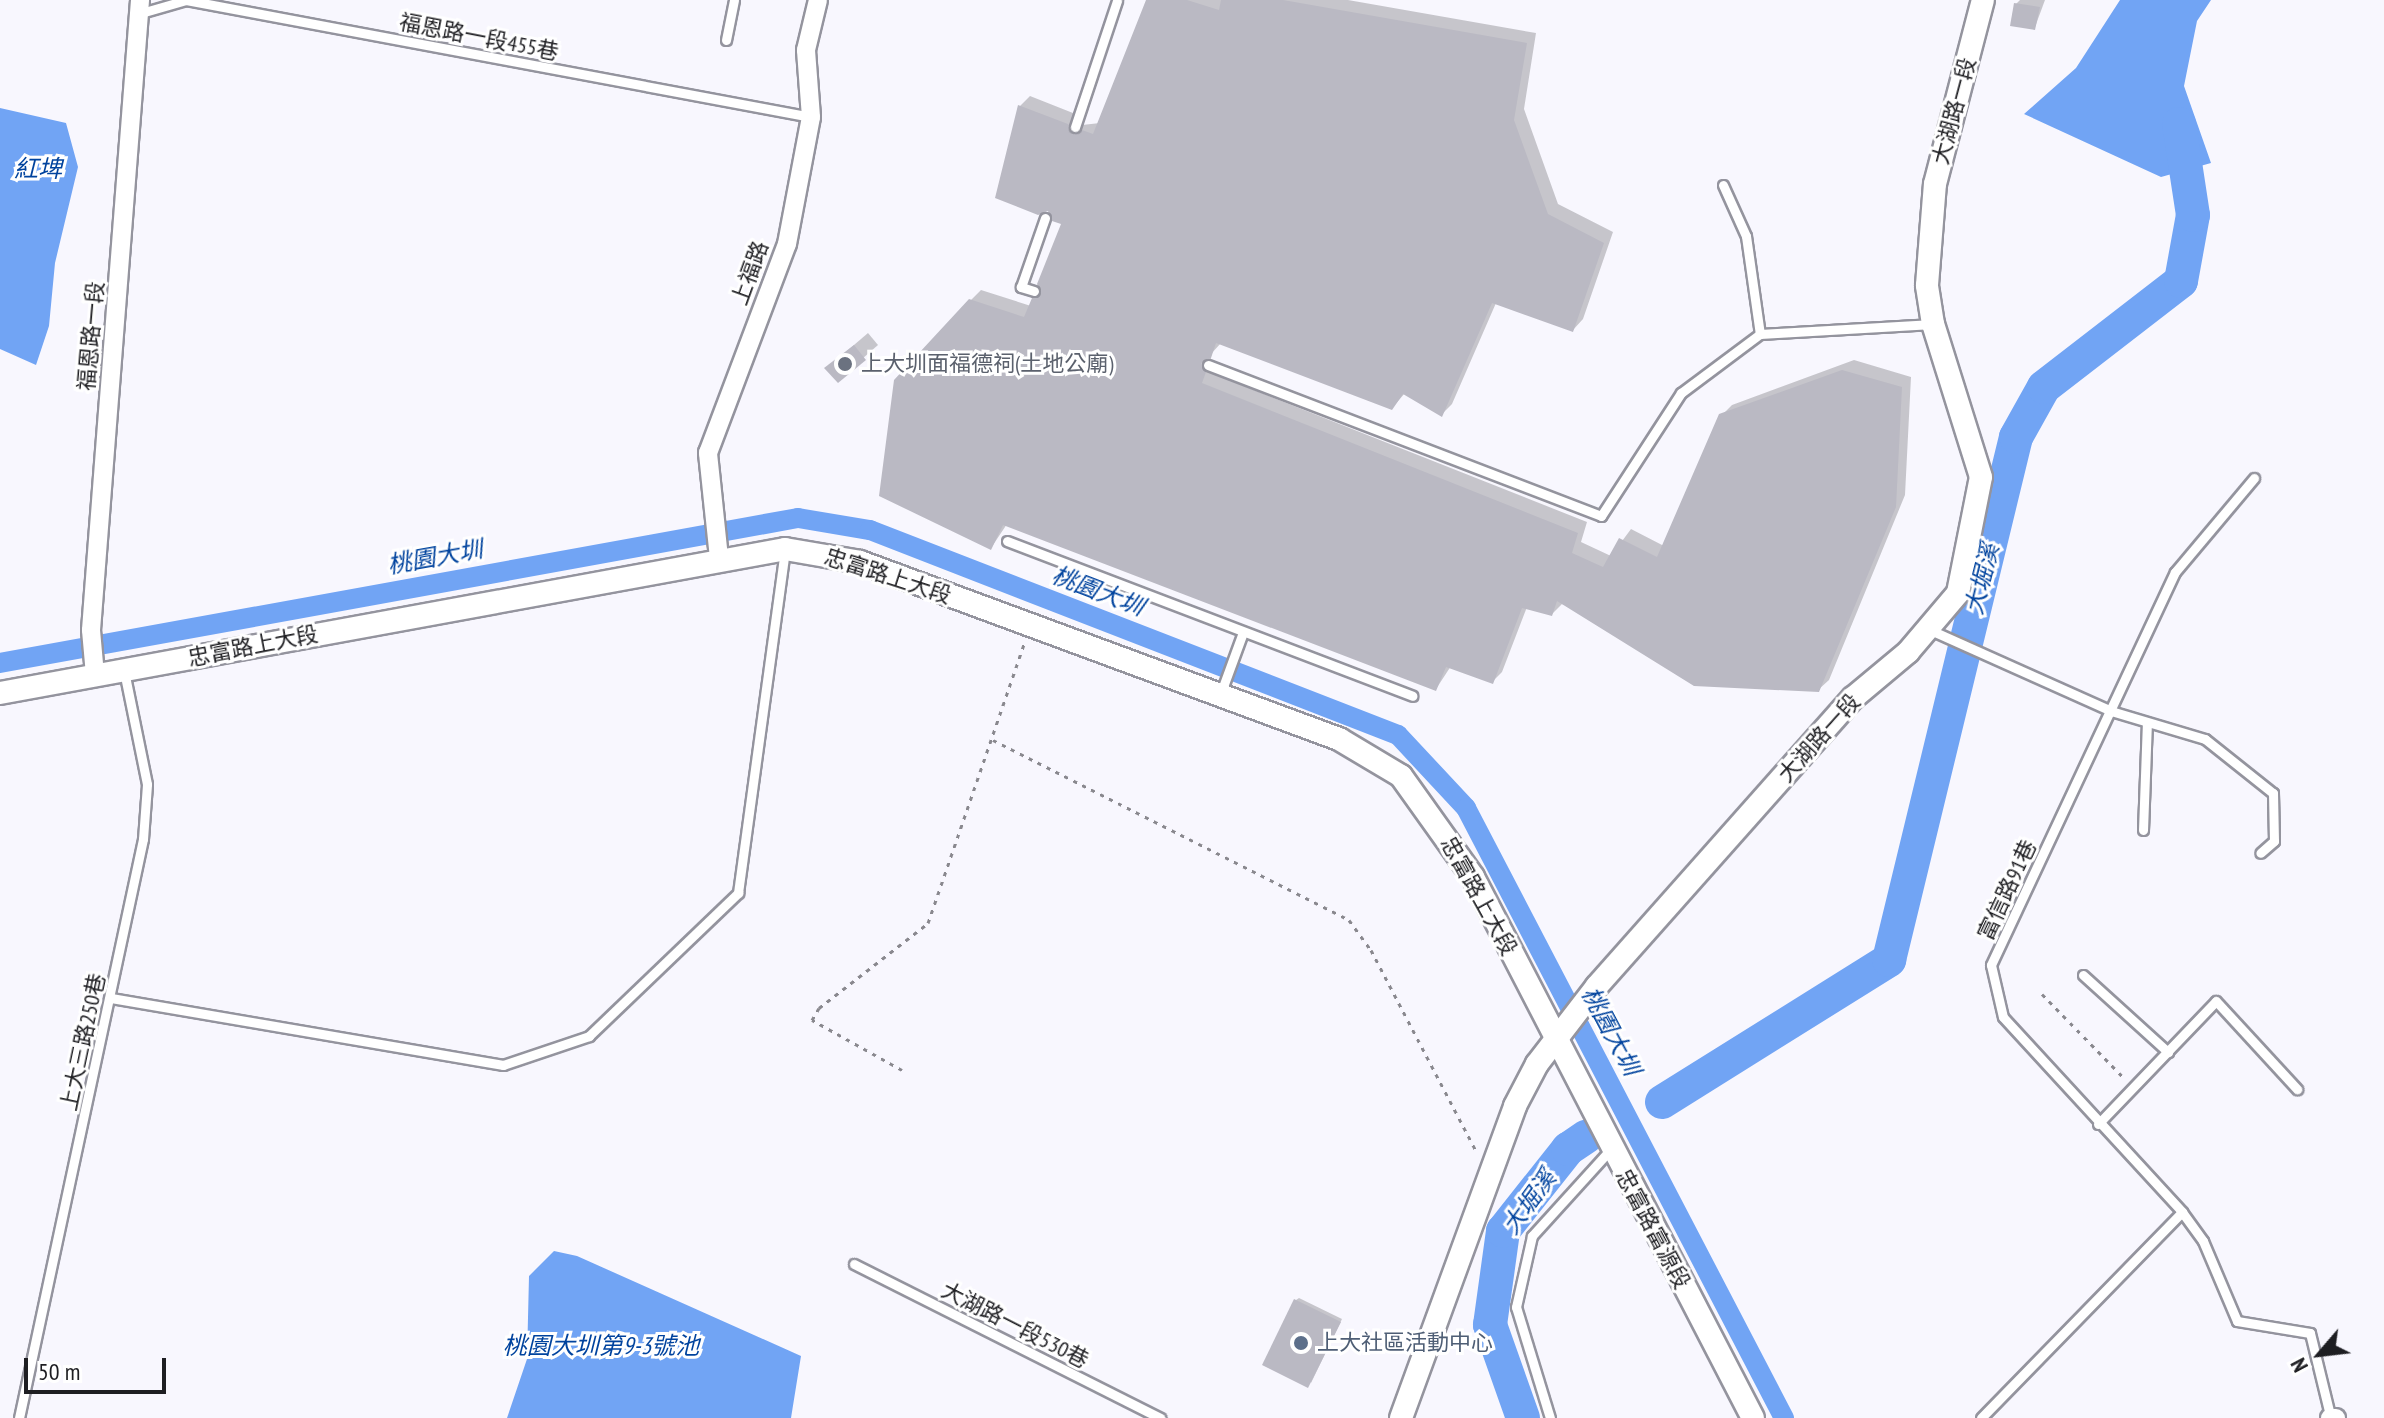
<!DOCTYPE html>
<meta charset="utf-8">
<style>
body{margin:0}
#map{position:relative;width:2384px;height:1418px;overflow:hidden;background:#f8f7fe;font-family:"PT Sans Narrow","Noto Sans TC",sans-serif}
div>[style]{position:absolute}
.water>*{inset:0;background:#71a4f4}
.shadow>*{inset:0;background:#0003}
.canal>*{height:20px;margin:-10px;padding:0 10px;transform-origin:10px;border-radius:10px;background:#71a4f4}
.river>*{height:34px;margin:-17px;padding:0 17px;transform-origin:17px;border-radius:17px;background:#71a4f4}
.building>*{inset:0;background:#bab9c3}
.path>*{height:3px;margin-top:-1.5px;transform-origin:0;background:repeating-linear-gradient(90deg,#89888e 0 4px,transparent 0 10px)}
.roads{filter:drop-shadow(2px 0 #94949e) drop-shadow(-2px 0 #94949e) drop-shadow(0 2px #94949e) drop-shadow(0 -2px #94949e)}
.service>*{height:9px;margin:-4.5px;padding:0 4.5px;transform-origin:4.5px;border-radius:4.5px;background:#fff}
.minor>*{height:18px;margin:-9px;padding:0 9px;transform-origin:9px;border-radius:9px;background:#fff}
.tertiary>*{height:22px;margin:-11px;padding:0 11px;transform-origin:11px;border-radius:11px;background:#fff}
.dots>*{width:22px;height:22px;translate:-50% -50%;box-sizing:border-box;border:4px solid #fff;border-radius:50%}
span{translate:-50% -50%;white-space:nowrap;text-align:center;line-height:1.15;-webkit-text-stroke:6px #fff;paint-order:stroke}
.street-label{font-size:22px;color:#1e1e22}
.worship-label{font-size:22px;color:#5b616d}
.left{translate:0 -50%;text-align:left}
.service-label{font-size:22px;color:#4e5e75}
.water-label{font-size:24px;color:#00439e;font-style:italic}
.north{position:absolute;left:2280px;top:1314px;width:80px;height:80px;-webkit-text-stroke:6px #fff;paint-order:stroke;rotate:242deg;font-size:22px;font-weight:700;line-height:32px;text-align:center;color:#1e1e22}
.north::after{content:'';display:block;margin:auto;width:28px;height:36px;background:#1e1e22;clip-path:polygon(50% 0,100% 100%,50% 72%,0 100%)}
.scale{position:absolute;left:24px;top:1358px;width:142px;height:36px;box-sizing:border-box;border:4px solid #1e1e22;border-top:0;padding-left:10px;font-size:24px;line-height:28px;white-space:nowrap;color:#1e1e22;-webkit-text-stroke:6px #fff;paint-order:stroke}
</style>
<div id="map">
<div class="water">
<i style="clip-path:polygon(2120px 0,2211px 0,2197px 21px,2184px 86px,2211px 163px,2161px 177px,2024px 114px,2076px 68px)"></i>
<i style="clip-path:polygon(0 108px,66px 123px,78px 167px,55px 263px,49px 326px,36px 365px,0 349px)"></i>
<i style="clip-path:polygon(554px 1251px,577px 1256px,801px 1356px,791px 1418px,507px 1418px,527px 1359px,529px 1276px)"></i>
</div>
<div class="shadow">
<i style="clip-path:polygon(1148px 0,1348px 0,1536px 33px,1524px 109px,1558px 204px,1613px 232px,1583px 319px,1573px 330px,1496px 303px,1452px 404px,1442px 414px,1405px 393px,1392px 408px,1221px 343px,1211px 354px,1211px 373px,1587px 522px,1581px 542px,1611px 556px,1631px 529px,1664px 546px,1721px 416px,1732px 405px,1854px 360px,1911px 377px,1905px 495px,1829px 680px,1818px 690px,1562px 604px,1552px 614px,1527px 607px,1502px 672px,1492px 682px,1451px 666px,1436px 689px,1007px 524px,991px 548px,971px 300px,981px 290px,1031px 306px,1042px 291px,1064px 223px,1020px 106px,1030px 96px,1078px 115px,1082px 125px,1100px 123px)"></i>
<i style="clip-path:polygon(2020px 0,2045px 0,2035px 27px,2016px 4px)"></i>
<i style="clip-path:polygon(868px 333px,878px 345px,838px 380px,827px 368px)"></i>
<i style="clip-path:polygon(1299px 1298px,1342px 1319px,1311px 1383px,1296px 1300px)"></i>
</div>
<div class="canal">
<i style="left:0;top:663px;width:811px;rotate:-10.3deg"></i>
<i style="left:798px;top:518px;width:73px;rotate:9.5deg"></i>
<i style="left:870px;top:530px;width:566px;rotate:21.22deg"></i>
<i style="left:1398px;top:735px;width:100px;rotate:47deg"></i>
<i style="left:1466px;top:808px;width:688px;rotate:62.47deg"></i>
</div>
<div class="river">
<i style="left:1662px;top:1102px;width:268px;rotate:-32deg"></i>
<i style="left:1889px;top:960px;width:538px;rotate:-76.35deg"></i>
<i style="left:2016px;top:437px;width:57px;rotate:-60.8deg"></i>
<i style="left:2044px;top:387px;width:173px;rotate:-37.7deg"></i>
<i style="left:2181px;top:281px;width:67px;rotate:-79.7deg"></i>
<i style="left:2193px;top:215px;width:92px;rotate:-98.7deg"></i>
<i style="left:1523px;top:1418px;width:99px;rotate:-109.5deg"></i>
<i style="left:1490px;top:1325px;width:95px;rotate:-82.1deg"></i>
<i style="left:1503px;top:1231px;width:105px;rotate:-51.6deg"></i>
<i style="left:1568px;top:1149px;width:22px;rotate:-34deg"></i>
</div>
<div class="building">
<i style="clip-path:polygon(1146px 0,1187px 0,1219px 10px,1221px 0,1283px 0,1527px 43px,1514px 120px,1548px 214px,1604px 243px,1573px 332px,1492px 303px,1442px 417px,1403px 394px,1392px 410px,1216px 343px,1211px 358px,1201px 363px,1206px 372px,1202px 383px,1578px 533px,1572px 553px,1603px 567px,1619px 538px,1657px 557px,1719px 414px,1842px 370px,1902px 387px,1896px 507px,1819px 692px,1694px 686px,1557px 601px,1552px 616px,1522px 608px,1493px 684px,1446px 667px,1436px 691px,1003px 525px,991px 550px,879px 496px,894px 380px,969px 299px,1024px 317px,1032px 298px,1041px 294px,1037px 284px,1061px 224px,1052px 221px,1048px 211px,1038px 215px,995px 198px,1018px 105px,1068px 124px,1072px 134px,1082px 130px,1093px 134px)"></i>
<i style="clip-path:polygon(2014px 3px,2040px 7px,2035px 30px,2010px 26px)"></i>
<i style="clip-path:polygon(854px 345px,866px 360px,838px 383px,824px 368px)"></i>
<i style="clip-path:polygon(1294px 1299px,1341px 1322px,1308px 1388px,1262px 1365px)"></i>
</div>
<div class="path">
<i style="left:993px;top:740px;width:399px;rotate:26.8deg"></i>
<i style="left:1349px;top:920px;width:37px;rotate:54deg"></i>
<i style="left:1371px;top:950px;width:227px;rotate:62.4deg"></i>
<i style="left:2042px;top:994px;width:119px;rotate:45.7deg"></i>
<i style="left:902px;top:1070px;width:103px;rotate:-150.9deg"></i>
<i style="left:812px;top:1020px;width:14px;rotate:-60deg"></i>
<i style="left:819px;top:1008px;width:138px;rotate:-37.9deg"></i>
<i style="left:928px;top:923px;width:295px;rotate:-71deg"></i>
</div>
<div class="roads">
<div class="service">
<i style="left:141px;top:13px;width:47px;rotate:-16.1deg"></i>
<i style="left:186px;top:0;width:636px;rotate:10.6deg"></i>
<i style="left:726px;top:40px;width:41px;rotate:-78.7deg"></i>
<i style="left:1075px;top:127px;width:133px;rotate:-71.6deg"></i>
<i style="left:1723px;top:185px;width:56px;rotate:65.7deg"></i>
<i style="left:1746px;top:236px;width:99px;rotate:81.9deg"></i>
<i style="left:1760px;top:334px;width:173px;rotate:-3.3deg"></i>
<i style="left:1034px;top:291px;width:14px;rotate:-163deg"></i>
<i style="left:1021px;top:287px;width:73px;rotate:-70.8deg"></i>
<i style="left:1208px;top:365px;width:421px;rotate:21deg"></i>
<i style="left:1601px;top:516px;width:147px;rotate:-57deg"></i>
<i style="left:1681px;top:393px;width:99px;rotate:-36.8deg"></i>
<i style="left:2254px;top:478px;width:123px;rotate:130deg"></i>
<i style="left:2175px;top:572px;width:434px;rotate:115.1deg"></i>
<i style="left:1991px;top:965px;width:53px;rotate:77deg"></i>
<i style="left:2003px;top:1017px;width:265px;rotate:47.4deg"></i>
<i style="left:2182px;top:1212px;width:36px;rotate:54deg"></i>
<i style="left:2203px;top:1241px;width:87px;rotate:67deg"></i>
<i style="left:2237px;top:1321px;width:74px;rotate:9.3deg"></i>
<i style="left:2310px;top:1333px;width:84px;rotate:76.3deg"></i>
<i style="left:1007px;top:541px;width:434px;rotate:20.9deg"></i>
<i style="left:1928px;top:629px;width:201px;rotate:24.1deg"></i>
<i style="left:2111px;top:711px;width:98px;rotate:16.6deg"></i>
<i style="left:2205px;top:739px;width:87px;rotate:38.5deg"></i>
<i style="left:2273px;top:793px;width:48px;rotate:88.8deg"></i>
<i style="left:2274px;top:841px;width:18px;rotate:139deg"></i>
<i style="left:1220px;top:695px;width:67px;rotate:-69.9deg"></i>
<i style="left:2143px;top:830px;width:107px;rotate:-87.9deg"></i>
<i style="left:2083px;top:975px;width:115px;rotate:42.2deg"></i>
<i style="left:111px;top:998px;width:398px;rotate:9.7deg"></i>
<i style="left:503px;top:1065px;width:91px;rotate:-18.6deg"></i>
<i style="left:589px;top:1036px;width:207px;rotate:-43.8deg"></i>
<i style="left:738px;top:893px;width:345px;rotate:-82.2deg"></i>
<i style="left:2098px;top:1124px;width:170px;rotate:-46.2deg"></i>
<i style="left:2216px;top:1001px;width:120px;rotate:47.4deg"></i>
<i style="left:854px;top:1264px;width:343px;rotate:26.7deg"></i>
<i style="left:19px;top:1418px;width:592px;rotate:-77.91deg"></i>
<i style="left:143px;top:839px;width:55px;rotate:-85.8deg"></i>
<i style="left:147px;top:784px;width:115px;rotate:-101.5deg"></i>
<i style="left:1550px;top:1418px;width:116px;rotate:-107deg"></i>
<i style="left:1516px;top:1307px;width:73px;rotate:-77.3deg"></i>
<i style="left:1532px;top:1236px;width:118px;rotate:-47.8deg"></i>
<i style="left:1981px;top:1418px;width:288px;rotate:-45.7deg"></i>
</div>
<div class="minor">
<i style="left:719px;top:558px;width:106px;rotate:-96deg"></i>
<i style="left:708px;top:453px;width:223px;rotate:-69.3deg"></i>
<i style="left:787px;top:244px;width:129px;rotate:-79.3deg"></i>
<i style="left:811px;top:117px;width:67px;rotate:-94.3deg"></i>
<i style="left:806px;top:50px;width:51px;rotate:-76.5deg"></i>
<i style="left:95px;top:675px;width:45px;rotate:-95.1deg"></i>
<i style="left:91px;top:630px;width:632px;rotate:-85.55deg"></i>
<i style="left:2330px;top:1418px;width:6px"></i>
</div>
<div class="tertiary">
<i style="left:0;top:693px;width:798px;rotate:-10.39deg"></i>
<i style="left:785px;top:549px;width:76px;rotate:9.8deg"></i>
<i style="left:860px;top:562px;width:511px;rotate:20.28deg"></i>
<i style="left:1339px;top:739px;width:72px;rotate:30.8deg"></i>
<i style="left:1401px;top:776px;width:124px;rotate:54.5deg"></i>
<i style="left:1473px;top:877px;width:609px;rotate:62.64deg"></i>
<i style="left:1401px;top:1418px;width:332px;rotate:-69.9deg"></i>
<i style="left:1515px;top:1106px;width:47px;rotate:-62.4deg"></i>
<i style="left:1537px;top:1064px;width:98px;rotate:-52.4deg"></i>
<i style="left:1597px;top:986px;width:385px;rotate:-48.4deg"></i>
<i style="left:1853px;top:698px;width:72px;rotate:-39.9deg"></i>
<i style="left:1908px;top:652px;width:77px;rotate:-49.7deg"></i>
<i style="left:1958px;top:593px;width:118px;rotate:-78.8deg"></i>
<i style="left:1981px;top:477px;width:160px;rotate:-107.4deg"></i>
<i style="left:1933px;top:324px;width:39px;rotate:-99deg"></i>
<i style="left:1927px;top:285px;width:101px;rotate:-85.5deg"></i>
<i style="left:1935px;top:184px;width:190px;rotate:-75.4deg"></i>
</div>
</div>
<div class="dots">
<i style="left:845px;top:364px;background:#6b7280"></i>
<i style="left:1301px;top:1343px;background:#5c6f8a"></i>
</div>
<div class="street-label">
<span style="left:479px;top:37px;rotate:11deg">福恩路一段455巷</span>
<span style="left:1954px;top:111px;rotate:-75deg">大湖路一段</span>
<span style="left:750px;top:273px;rotate:-70deg">上福路</span>
<span style="left:91px;top:336px;rotate:-85deg">福恩路一段</span>
<span style="left:888px;top:576px;rotate:18deg">忠富路上大段</span>
<span style="left:253px;top:646px;rotate:-11deg">忠富路上大段</span>
<span style="left:1819px;top:738px;rotate:-48deg">大湖路一段</span>
<span style="left:2007px;top:890px;rotate:-65deg">富信路91巷</span>
<span style="left:1479px;top:896px;rotate:61deg">忠富路上大段</span>
<span style="left:83px;top:1042px;rotate:-78deg">上大三路250巷</span>
<span style="left:1653px;top:1229px;rotate:62deg">忠富路富源段</span>
<span style="left:1015px;top:1325px;rotate:27deg">大湖路一段530巷</span>
</div>
<div class="worship-label">
<span class="left" style="left:861px;top:364px">上大圳面福德祠(土地公廟)</span>
</div>
<div class="service-label">
<span class="left" style="left:1317px;top:1343px">上大社區活動中心</span>
</div>
<div class="water-label">
<span style="left:38px;top:169px">紅埤</span>
<span style="left:435px;top:557px;rotate:-10deg">桃園大圳</span>
<span style="left:1982px;top:579px;rotate:-76deg">大堀溪</span>
<span style="left:1098px;top:591px;rotate:21deg">桃園大圳</span>
<span style="left:1611px;top:1031px;rotate:62deg">桃園大圳</span>
<span style="left:1529px;top:1202px;rotate:-54deg">大堀溪</span>
<span style="left:601px;top:1346px">桃園大圳第9-3號池</span>
</div>
<div class="north">N</div>
<div class="scale">50 m</div>
</div>
